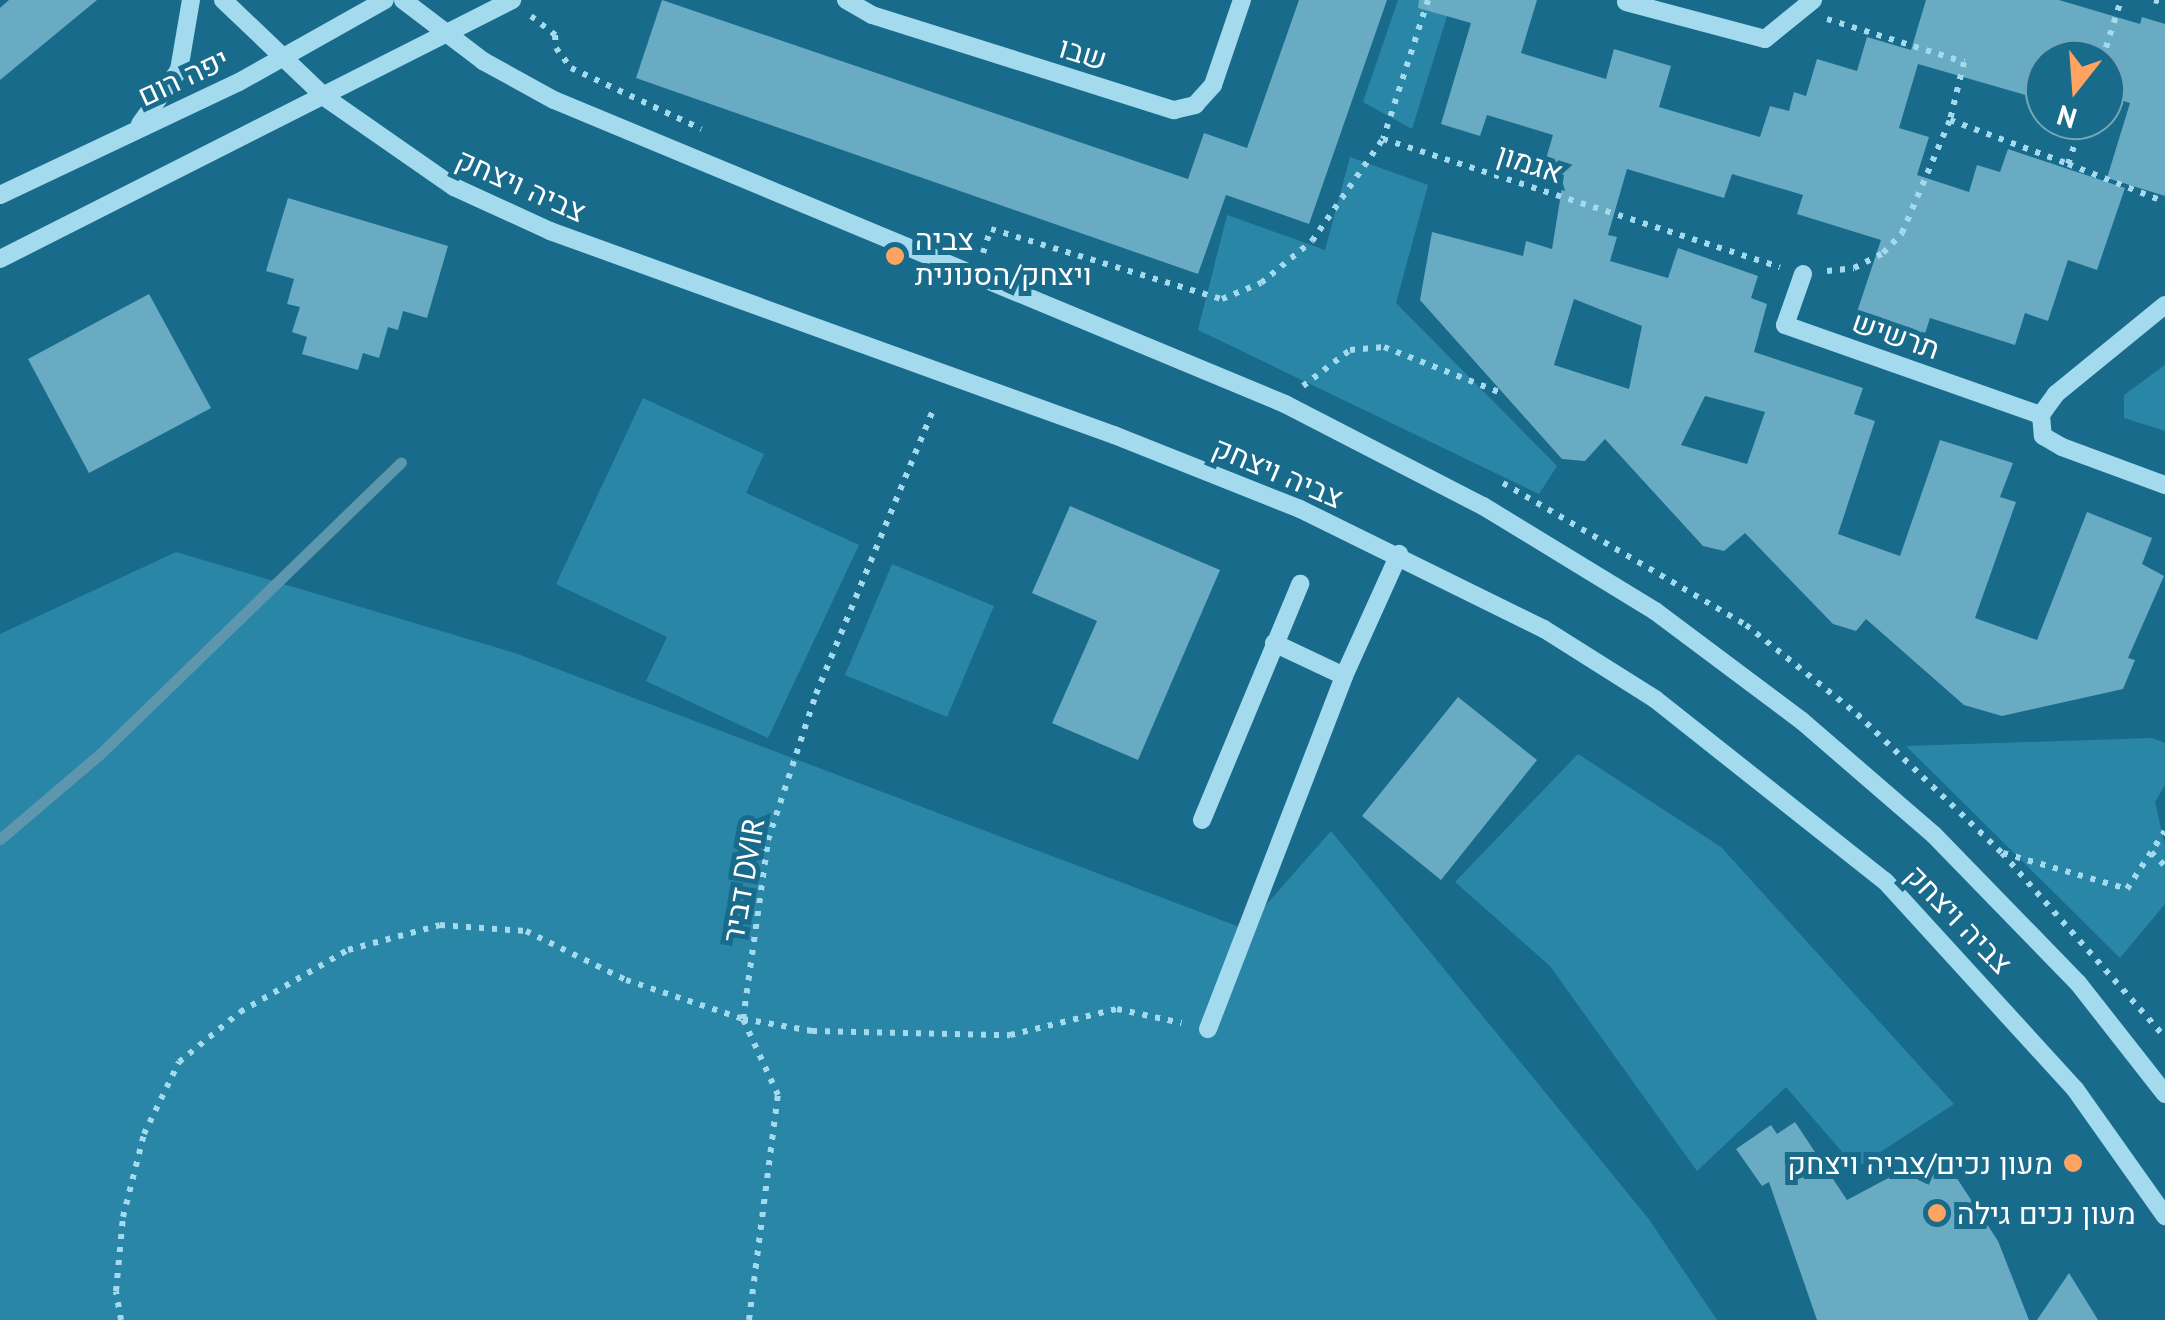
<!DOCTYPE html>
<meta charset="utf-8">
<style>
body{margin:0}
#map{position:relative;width:2165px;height:1320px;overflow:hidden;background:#196b8b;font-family:"PT Sans",Heebo,sans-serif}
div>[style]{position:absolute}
.green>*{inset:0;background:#2986a7}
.stream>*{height:11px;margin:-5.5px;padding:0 5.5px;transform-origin:5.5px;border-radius:5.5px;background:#5e97ad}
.building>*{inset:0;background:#68abc3}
.path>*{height:6px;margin-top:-3px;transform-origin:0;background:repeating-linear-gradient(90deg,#a4daee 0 5px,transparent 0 13px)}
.minor>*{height:18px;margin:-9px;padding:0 9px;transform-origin:9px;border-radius:9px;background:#a4daee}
.dots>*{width:28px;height:28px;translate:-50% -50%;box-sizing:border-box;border:5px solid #196b8b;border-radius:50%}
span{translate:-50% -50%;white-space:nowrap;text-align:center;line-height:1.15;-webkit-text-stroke:10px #196b8b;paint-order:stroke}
.street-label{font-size:30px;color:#fff}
.poi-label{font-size:30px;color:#fff}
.left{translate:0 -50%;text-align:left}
.right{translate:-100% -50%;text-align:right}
.north{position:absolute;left:2025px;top:40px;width:100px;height:100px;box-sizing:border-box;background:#196b8b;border:2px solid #75a6b9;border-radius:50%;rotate:197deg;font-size:28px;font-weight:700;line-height:40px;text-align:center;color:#fff}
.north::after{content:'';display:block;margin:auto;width:35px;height:45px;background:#ffa460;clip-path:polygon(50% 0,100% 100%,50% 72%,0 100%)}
</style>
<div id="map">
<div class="green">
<i style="clip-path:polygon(1398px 0,1452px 0,1412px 129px,1363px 102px)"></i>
<i style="clip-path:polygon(1350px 157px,1428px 185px,1396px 303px,1557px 466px,1539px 494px,1198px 330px,1227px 215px,1325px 250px)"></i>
<i style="clip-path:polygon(2165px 365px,2165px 431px,2124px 418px,2124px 395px)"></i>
<i style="clip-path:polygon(643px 398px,764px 454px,746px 493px,859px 545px,768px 738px,646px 681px,667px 637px,556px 584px)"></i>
<i style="clip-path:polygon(176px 552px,515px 653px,1245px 929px,1331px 831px,1648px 1218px,1717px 1320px,0 1320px,0 634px)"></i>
<i style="clip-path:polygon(892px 564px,994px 606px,947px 717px,845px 675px)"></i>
<i style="clip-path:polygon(2152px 738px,2165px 743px,2165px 785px,2155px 802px,2165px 846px,2165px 904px,2120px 958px,1906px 746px)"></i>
<i style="clip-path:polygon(1578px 754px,1721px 847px,1954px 1104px,1856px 1168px,1786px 1087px,1697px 1171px,1550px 966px,1455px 882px)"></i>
</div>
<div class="stream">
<i style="left:0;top:839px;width:131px;rotate:-40.4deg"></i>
<i style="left:100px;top:754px;width:419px;rotate:-44.1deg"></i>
</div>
<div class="building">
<i style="clip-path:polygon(9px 0,97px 0,0 80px,0 8px)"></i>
<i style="clip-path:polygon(662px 0,1188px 179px,1204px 133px,1247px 148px,1299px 0,1387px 0,1309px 224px,1226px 195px,1198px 274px,636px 78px)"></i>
<i style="clip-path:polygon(evenodd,1419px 0,1537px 0,1521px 53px,1606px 79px,1614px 49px,1671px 66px,1659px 107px,1760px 137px,1770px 106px,1789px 111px,1794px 92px,1806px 96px,1817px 59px,1857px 71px,1867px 37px,1911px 50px,1926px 0,2059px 0,2140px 24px,2142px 17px,2165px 24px,2165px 196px,2107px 178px,2130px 103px,2105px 95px,2105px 60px,2045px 60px,2045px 77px,2036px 74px,2029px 96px,1918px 64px,1899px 128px,1929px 137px,1917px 175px,1969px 192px,1977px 165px,2000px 172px,2008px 149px,2125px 188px,2097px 270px,2068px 260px,2048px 321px,2025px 313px,2015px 345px,1930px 318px,1922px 343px,1854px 321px,1881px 240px,1797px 214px,1803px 195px,1732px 174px,1724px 198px,1627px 169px,1608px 235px,1617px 237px,1610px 261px,1668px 278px,1678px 248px,1758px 276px,1751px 298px,1767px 304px,1754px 352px,1863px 388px,1854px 414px,1875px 421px,1838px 534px,1900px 556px,1940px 440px,2013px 463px,2000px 497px,2016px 502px,1975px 618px,2037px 640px,2087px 512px,2152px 538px,2142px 564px,2164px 576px,2128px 658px,2135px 660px,2123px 689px,2002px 716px,1964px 705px,1866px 619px,1856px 631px,1833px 624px,1745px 533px,1724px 551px,1703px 546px,1605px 439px,1585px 461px,1562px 459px,1420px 300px,1432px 232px,1523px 256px,1526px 241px,1552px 249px,1564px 175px,1543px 169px,1553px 135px,1487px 115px,1480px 136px,1441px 124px,1471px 23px,1418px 8px,1419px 0,1574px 299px,1642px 326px,1629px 389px,1554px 365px,1574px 299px,1419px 0,1705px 396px,1765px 412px,1747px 464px,1681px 445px,1705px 396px)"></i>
<i style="clip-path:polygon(288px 198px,448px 246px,427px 318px,403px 311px,398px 330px,388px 327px,379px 358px,363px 353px,358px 370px,302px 354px,307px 337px,292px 332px,300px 307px,287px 304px,294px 279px,266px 271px)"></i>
<i style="clip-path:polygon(149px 294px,211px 408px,89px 473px,28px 359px)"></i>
<i style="clip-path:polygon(1070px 506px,1220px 570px,1138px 760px,1052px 723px,1097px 621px,1032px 593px)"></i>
<i style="clip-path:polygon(1458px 697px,1537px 760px,1441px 880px,1362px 816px)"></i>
<i style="clip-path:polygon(1795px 1122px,1847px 1200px,1939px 1151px,1998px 1241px,2029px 1320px,1817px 1320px,1769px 1182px,1762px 1186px,1736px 1149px,1771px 1125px,1777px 1134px)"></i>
<i style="clip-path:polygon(2069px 1273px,2098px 1320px,2037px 1320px)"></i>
</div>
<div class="path">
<i style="left:1428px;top:0;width:146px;rotate:107.9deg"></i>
<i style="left:1383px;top:139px;width:417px;rotate:17.9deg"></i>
<i style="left:2154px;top:0;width:11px;rotate:15deg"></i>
<i style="left:531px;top:16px;width:31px;rotate:38deg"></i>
<i style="left:555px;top:35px;width:13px;rotate:86deg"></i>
<i style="left:556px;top:48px;width:25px;rotate:53deg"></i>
<i style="left:571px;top:68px;width:144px;rotate:25.1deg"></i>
<i style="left:1827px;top:19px;width:144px;rotate:17.4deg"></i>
<i style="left:1964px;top:62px;width:60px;rotate:103.6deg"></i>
<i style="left:2102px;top:60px;width:63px;rotate:-72.4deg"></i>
<i style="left:2068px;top:164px;width:104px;rotate:21.4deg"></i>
<i style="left:983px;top:253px;width:25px;rotate:-72deg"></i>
<i style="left:991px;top:229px;width:241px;rotate:16.9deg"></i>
<i style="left:1222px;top:299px;width:42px;rotate:-22.3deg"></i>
<i style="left:1261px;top:283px;width:66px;rotate:-39.5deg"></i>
<i style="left:1312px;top:241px;width:124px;rotate:-55.2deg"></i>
<i style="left:1827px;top:271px;width:27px;rotate:-6deg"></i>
<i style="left:1854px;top:268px;width:33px;rotate:-27deg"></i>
<i style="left:1883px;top:253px;width:28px;rotate:-46deg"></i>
<i style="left:1902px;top:233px;width:123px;rotate:-67deg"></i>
<i style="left:1950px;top:120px;width:126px;rotate:20.4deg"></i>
<i style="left:2068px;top:164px;width:46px;rotate:-71.2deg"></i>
<i style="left:1303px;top:386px;width:59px;rotate:-37.5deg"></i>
<i style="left:1350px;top:350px;width:34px;rotate:-5deg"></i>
<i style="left:1384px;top:347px;width:123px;rotate:21.4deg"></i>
<i style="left:1503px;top:483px;width:281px;rotate:30.3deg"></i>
<i style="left:1746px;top:625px;width:142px;rotate:38.7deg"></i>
<i style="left:1857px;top:714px;width:201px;rotate:43.8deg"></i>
<i style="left:2002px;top:853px;width:246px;rotate:48.5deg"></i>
<i style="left:2151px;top:852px;width:20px;rotate:45deg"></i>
<i style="left:2003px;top:853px;width:129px;rotate:16.2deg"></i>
<i style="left:2127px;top:889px;width:69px;rotate:-56.8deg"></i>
<i style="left:121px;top:1320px;width:29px;rotate:-100deg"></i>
<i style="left:116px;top:1291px;width:74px;rotate:-84.6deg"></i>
<i style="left:123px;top:1217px;width:86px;rotate:-75.8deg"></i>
<i style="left:144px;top:1134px;width:80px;rotate:-64.1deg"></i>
<i style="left:179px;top:1062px;width:79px;rotate:-39.3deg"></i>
<i style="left:240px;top:1012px;width:125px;rotate:-29.9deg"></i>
<i style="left:348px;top:950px;width:95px;rotate:-15.2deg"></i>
<i style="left:440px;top:925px;width:86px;rotate:4deg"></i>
<i style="left:526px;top:931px;width:111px;rotate:26.1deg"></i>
<i style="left:626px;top:980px;width:123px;rotate:18.4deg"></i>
<i style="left:743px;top:1019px;width:70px;rotate:9.9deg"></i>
<i style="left:812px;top:1031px;width:198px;rotate:1.2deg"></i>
<i style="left:1010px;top:1035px;width:110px;rotate:-13.7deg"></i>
<i style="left:1117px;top:1009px;width:66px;rotate:12.2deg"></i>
<i style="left:749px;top:1320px;width:227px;rotate:-82.7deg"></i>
<i style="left:778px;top:1095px;width:84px;rotate:-114.7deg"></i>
<i style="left:743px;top:1019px;width:181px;rotate:-82deg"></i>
<i style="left:768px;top:840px;width:154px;rotate:-71.8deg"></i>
<i style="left:816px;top:694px;width:309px;rotate:-67.6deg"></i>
</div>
<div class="minor">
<i style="left:223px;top:0;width:142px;rotate:43.6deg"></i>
<i style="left:326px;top:98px;width:156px;rotate:34.8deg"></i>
<i style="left:454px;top:187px;width:106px;rotate:24.6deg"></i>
<i style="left:550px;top:231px;width:600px;rotate:19.89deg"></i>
<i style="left:1114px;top:435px;width:200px;rotate:21.7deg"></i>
<i style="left:1300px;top:509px;width:272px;rotate:26.2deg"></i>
<i style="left:1544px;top:629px;width:131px;rotate:32.2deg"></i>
<i style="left:1655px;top:699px;width:293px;rotate:38.4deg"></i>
<i style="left:1885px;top:881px;width:282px;rotate:47.6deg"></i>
<i style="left:2075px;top:1089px;width:156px;rotate:54.7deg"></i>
<i style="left:403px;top:0;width:101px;rotate:37.3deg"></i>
<i style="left:483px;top:61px;width:81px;rotate:28.8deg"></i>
<i style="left:554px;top:100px;width:792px;rotate:22.58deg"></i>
<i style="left:1285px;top:404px;width:223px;rotate:27.3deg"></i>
<i style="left:1483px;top:506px;width:202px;rotate:31.4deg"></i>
<i style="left:1655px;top:611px;width:184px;rotate:36.8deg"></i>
<i style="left:1802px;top:721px;width:174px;rotate:40.8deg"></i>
<i style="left:1934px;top:835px;width:206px;rotate:45.8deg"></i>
<i style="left:2078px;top:983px;width:141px;rotate:51.9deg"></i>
<i style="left:846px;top:0;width:30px;rotate:30deg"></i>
<i style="left:872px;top:15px;width:317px;rotate:17.5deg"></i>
<i style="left:1174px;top:110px;width:22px;rotate:-13deg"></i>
<i style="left:1195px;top:105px;width:27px;rotate:-48deg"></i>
<i style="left:1213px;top:85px;width:90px;rotate:-71.2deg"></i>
<i style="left:1626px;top:2px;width:144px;rotate:14.9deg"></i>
<i style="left:1765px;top:39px;width:62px;rotate:-39.1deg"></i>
<i style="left:140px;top:124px;width:67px;rotate:-54.2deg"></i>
<i style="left:179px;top:70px;width:71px;rotate:-80.3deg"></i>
<i style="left:0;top:195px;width:264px;rotate:-25.3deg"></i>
<i style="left:239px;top:82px;width:167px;rotate:-29.3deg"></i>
<i style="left:0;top:259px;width:574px;rotate:-26.83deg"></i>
<i style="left:1803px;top:274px;width:54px;rotate:109.4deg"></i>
<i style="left:1785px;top:325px;width:271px;rotate:19.4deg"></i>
<i style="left:2165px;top:305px;width:141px;rotate:140.8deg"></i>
<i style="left:2056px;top:394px;width:26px;rotate:126deg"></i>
<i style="left:2041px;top:415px;width:21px;rotate:85deg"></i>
<i style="left:2043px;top:436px;width:22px;rotate:30deg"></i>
<i style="left:2062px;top:447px;width:110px;rotate:20.3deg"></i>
<i style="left:1274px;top:643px;width:77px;rotate:25.2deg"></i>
<i style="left:1202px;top:820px;width:256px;rotate:-67.4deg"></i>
<i style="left:1208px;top:1029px;width:378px;rotate:-68.9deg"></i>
<i style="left:1344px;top:676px;width:134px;rotate:-65.7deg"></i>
</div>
<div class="dots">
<i style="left:895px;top:256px;background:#ffa460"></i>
<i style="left:2073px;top:1163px;background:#ffa460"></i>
<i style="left:1937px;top:1213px;background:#ffa460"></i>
</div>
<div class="street-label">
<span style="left:1083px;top:53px;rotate:17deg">שבו</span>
<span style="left:183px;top:77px;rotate:-25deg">יפה רום</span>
<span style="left:1530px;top:163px;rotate:18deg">אגמון</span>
<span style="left:521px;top:185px;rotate:24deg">צביה ויצחק</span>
<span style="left:1896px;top:335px;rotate:19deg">תרשיש</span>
<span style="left:1278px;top:472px;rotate:23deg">צביה ויצחק</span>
<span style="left:743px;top:880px;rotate:-80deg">דביר DVIR</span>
<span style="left:1959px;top:919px;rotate:46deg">צביה ויצחק</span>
</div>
<div class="poi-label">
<span class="left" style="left:915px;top:256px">צביה<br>ויצחק/הסנונית</span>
<span class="right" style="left:2053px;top:1163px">מעון נכים/צביה ויצחק</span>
<span class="left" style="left:1957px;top:1213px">מעון נכים גילה</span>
</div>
<div class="north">N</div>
</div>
